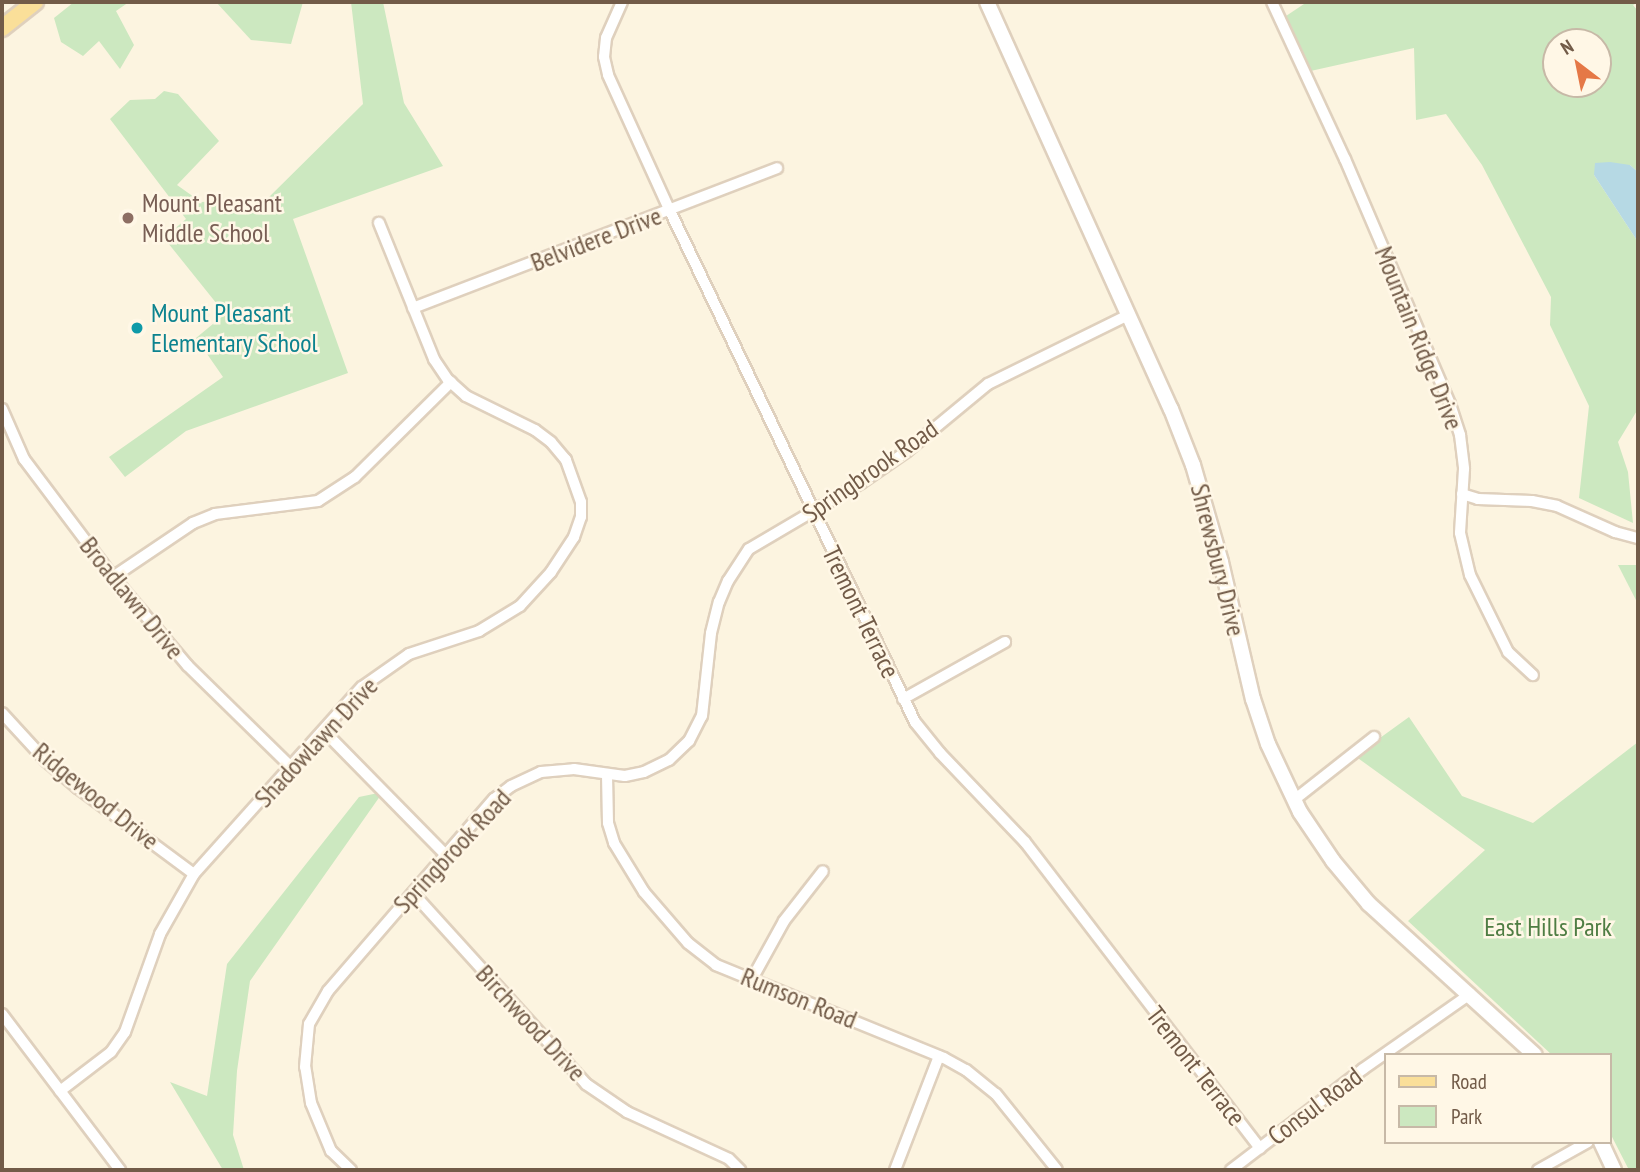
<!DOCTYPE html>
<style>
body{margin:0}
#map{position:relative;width:1640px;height:1172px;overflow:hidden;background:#fcf4e0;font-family:"PT Sans Narrow",sans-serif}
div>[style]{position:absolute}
.green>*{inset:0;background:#cce8c0}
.water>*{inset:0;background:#b6d9e4}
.roads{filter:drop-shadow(2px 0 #dfd0bd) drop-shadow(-2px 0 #dfd0bd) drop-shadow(0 2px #dfd0bd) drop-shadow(0 -2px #dfd0bd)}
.street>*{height:10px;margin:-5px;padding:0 5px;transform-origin:5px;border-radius:5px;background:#fff}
.secondary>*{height:14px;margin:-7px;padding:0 7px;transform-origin:7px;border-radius:7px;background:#fff}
.primary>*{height:16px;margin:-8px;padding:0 8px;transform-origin:8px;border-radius:8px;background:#fadf99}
.dots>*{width:19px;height:19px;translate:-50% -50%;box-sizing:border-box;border:4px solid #fff7e6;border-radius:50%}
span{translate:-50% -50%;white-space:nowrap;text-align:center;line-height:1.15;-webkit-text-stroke:5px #fff7e6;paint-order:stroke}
.education-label{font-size:26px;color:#785e54}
.left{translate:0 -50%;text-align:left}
.street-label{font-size:26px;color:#725b48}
.culture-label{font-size:26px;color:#0d838f}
.park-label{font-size:26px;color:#4f7d43}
.frame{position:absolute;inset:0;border:4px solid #725b48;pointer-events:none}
.legend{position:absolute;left:1384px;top:1053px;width:228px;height:91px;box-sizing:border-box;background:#fff7e6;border:2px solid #c7b9a7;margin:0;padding:9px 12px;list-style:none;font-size:21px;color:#725b48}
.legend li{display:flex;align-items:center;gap:14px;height:35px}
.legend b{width:35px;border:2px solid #c7b9a7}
.north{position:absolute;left:1542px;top:28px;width:70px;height:70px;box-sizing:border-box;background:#fff7e6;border:2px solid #c7b9a7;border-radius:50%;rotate:328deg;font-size:19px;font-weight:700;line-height:28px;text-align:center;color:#725b48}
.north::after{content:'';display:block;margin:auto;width:24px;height:32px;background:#e57846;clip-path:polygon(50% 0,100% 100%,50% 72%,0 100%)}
</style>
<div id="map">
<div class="green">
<i style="clip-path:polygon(74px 2px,129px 2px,116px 11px,134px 45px,120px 69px,99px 41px,83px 56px,61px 42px,54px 18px)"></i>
<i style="clip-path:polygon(216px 2px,303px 2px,291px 44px,251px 40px)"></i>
<i style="clip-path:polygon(351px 2px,383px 2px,404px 103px,443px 166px,293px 219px,348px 373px,186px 431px,125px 477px,109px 457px,223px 377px,196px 338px,225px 314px,164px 238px,186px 219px,110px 119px,130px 100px,155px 99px,164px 91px,178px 94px,219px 141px,177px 185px,201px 202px,267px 199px,363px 104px)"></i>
<i style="clip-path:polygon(evenodd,1307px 2px,1638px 2px,1633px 5px,1638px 11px,1638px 172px,1630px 165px,1594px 175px,1638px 242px,1638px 409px,1618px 442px,1628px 472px,1633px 523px,1579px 498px,1589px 406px,1550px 325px,1551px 297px,1482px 165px,1446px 114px,1416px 120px,1414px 48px,1306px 72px,1283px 18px,1307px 2px,1556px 42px,1598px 42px,1598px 84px,1556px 84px,1556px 42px)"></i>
<i style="clip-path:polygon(1618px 565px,1638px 565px,1638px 604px)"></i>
<i style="clip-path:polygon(1409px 717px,1462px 796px,1533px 823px,1638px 742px,1638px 1170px,1629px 1170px,1610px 1133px,1610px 1055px,1552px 1055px,1408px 921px,1485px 850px,1355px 756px)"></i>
<i style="clip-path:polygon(383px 792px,250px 981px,237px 1071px,233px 1135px,244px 1170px,223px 1170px,170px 1082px,207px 1096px,227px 964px,359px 797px)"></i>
</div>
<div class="water">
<i style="clip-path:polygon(1610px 162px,1630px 165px,1638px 172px,1638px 242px,1594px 175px,1595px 163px)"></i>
</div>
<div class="roads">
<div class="street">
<i style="left:622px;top:2px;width:39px;rotate:114deg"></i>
<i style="left:606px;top:38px;width:19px;rotate:96deg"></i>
<i style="left:604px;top:57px;width:18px;rotate:77deg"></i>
<i style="left:608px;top:75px;width:149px;rotate:65.5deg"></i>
<i style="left:670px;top:211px;width:567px;rotate:64.38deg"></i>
<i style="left:915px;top:722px;width:40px;rotate:51deg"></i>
<i style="left:940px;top:753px;width:123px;rotate:46.3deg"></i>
<i style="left:1025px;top:842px;width:386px;rotate:52.5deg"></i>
<i style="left:1272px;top:2px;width:173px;rotate:65.1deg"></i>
<i style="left:1345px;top:159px;width:267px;rotate:66.8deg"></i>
<i style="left:1450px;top:404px;width:33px;rotate:72deg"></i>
<i style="left:1460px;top:435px;width:34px;rotate:83deg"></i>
<i style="left:1464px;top:469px;width:64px;rotate:93.6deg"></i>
<i style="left:1460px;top:533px;width:43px;rotate:76.6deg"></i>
<i style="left:1470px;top:575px;width:86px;rotate:63.7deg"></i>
<i style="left:1508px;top:652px;width:34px;rotate:43deg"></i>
<i style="left:413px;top:308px;width:390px;rotate:-21deg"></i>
<i style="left:2px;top:409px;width:55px;rotate:66.3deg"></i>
<i style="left:24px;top:459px;width:148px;rotate:53deg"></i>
<i style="left:113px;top:577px;width:116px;rotate:49.9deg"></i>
<i style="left:188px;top:666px;width:143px;rotate:44.4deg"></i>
<i style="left:1462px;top:494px;width:17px;rotate:17deg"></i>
<i style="left:1478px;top:499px;width:54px;rotate:2.1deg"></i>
<i style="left:1532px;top:501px;width:25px;rotate:11deg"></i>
<i style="left:1557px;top:506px;width:64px;rotate:24.1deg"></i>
<i style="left:1615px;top:532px;width:24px;rotate:15deg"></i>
<i style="left:113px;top:577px;width:97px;rotate:-34deg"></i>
<i style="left:193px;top:523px;width:24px;rotate:-22deg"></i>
<i style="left:215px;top:514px;width:104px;rotate:-7.2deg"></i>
<i style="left:318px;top:501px;width:44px;rotate:-33deg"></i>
<i style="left:355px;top:477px;width:135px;rotate:-44.7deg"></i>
<i style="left:903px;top:699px;width:117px;rotate:-29.2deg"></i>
<i style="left:2px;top:713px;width:65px;rotate:47.5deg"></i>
<i style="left:46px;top:761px;width:42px;rotate:40.2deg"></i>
<i style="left:78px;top:788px;width:144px;rotate:36.6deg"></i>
<i style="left:324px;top:731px;width:174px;rotate:45.5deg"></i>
<i style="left:607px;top:775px;width:48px;rotate:88.8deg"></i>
<i style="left:608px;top:823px;width:21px;rotate:73deg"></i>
<i style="left:614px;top:843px;width:57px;rotate:58.5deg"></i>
<i style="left:644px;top:892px;width:67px;rotate:49.2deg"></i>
<i style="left:688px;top:943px;width:36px;rotate:38deg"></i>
<i style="left:716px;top:965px;width:246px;rotate:22.2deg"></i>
<i style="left:944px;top:1058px;width:25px;rotate:29deg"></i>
<i style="left:966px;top:1070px;width:38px;rotate:39deg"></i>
<i style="left:996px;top:1094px;width:97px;rotate:51.2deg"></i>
<i style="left:1294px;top:800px;width:102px;rotate:-38.2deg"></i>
<i style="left:413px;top:893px;width:258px;rotate:47.8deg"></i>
<i style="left:586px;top:1084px;width:50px;rotate:34.3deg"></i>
<i style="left:627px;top:1112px;width:112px;rotate:24.7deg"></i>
<i style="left:729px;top:1159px;width:16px;rotate:45deg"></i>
<i style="left:752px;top:979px;width:66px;rotate:-61.1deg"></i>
<i style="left:784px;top:921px;width:63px;rotate:-52deg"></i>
<i style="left:2px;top:1014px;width:196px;rotate:52.9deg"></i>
<i style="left:60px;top:1091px;width:64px;rotate:-37.4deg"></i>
<i style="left:111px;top:1052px;width:24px;rotate:-55deg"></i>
<i style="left:125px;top:1032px;width:104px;rotate:-70.3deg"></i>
<i style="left:160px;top:934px;width:69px;rotate:-60.5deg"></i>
<i style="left:194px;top:874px;width:251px;rotate:-48.1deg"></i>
<i style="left:362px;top:687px;width:57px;rotate:-35.1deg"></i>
<i style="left:409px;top:654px;width:74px;rotate:-18.2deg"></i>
<i style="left:479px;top:631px;width:48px;rotate:-31.4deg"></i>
<i style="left:520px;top:606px;width:46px;rotate:-47.6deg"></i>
<i style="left:551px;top:572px;width:42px;rotate:-56.7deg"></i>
<i style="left:574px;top:537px;width:21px;rotate:-71deg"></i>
<i style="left:581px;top:517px;width:15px;rotate:-90deg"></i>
<i style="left:581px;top:502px;width:45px;rotate:-109.7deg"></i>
<i style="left:566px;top:460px;width:23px;rotate:-130deg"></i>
<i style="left:551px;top:442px;width:20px;rotate:-143deg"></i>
<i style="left:535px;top:430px;width:77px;rotate:-153.8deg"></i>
<i style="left:466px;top:396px;width:24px;rotate:-138deg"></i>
<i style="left:448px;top:380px;width:25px;rotate:-124deg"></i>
<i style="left:434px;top:359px;width:147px;rotate:-112deg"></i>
<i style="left:351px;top:1170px;width:28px;rotate:-136deg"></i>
<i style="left:331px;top:1151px;width:52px;rotate:-112.6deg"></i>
<i style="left:311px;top:1103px;width:36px;rotate:-99deg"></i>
<i style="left:305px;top:1067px;width:43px;rotate:-84.7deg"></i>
<i style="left:309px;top:1024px;width:38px;rotate:-60deg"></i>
<i style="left:328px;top:991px;width:254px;rotate:-49.2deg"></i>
<i style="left:494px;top:799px;width:21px;rotate:-37deg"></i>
<i style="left:511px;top:786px;width:33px;rotate:-25deg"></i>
<i style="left:541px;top:772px;width:33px;rotate:-5deg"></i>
<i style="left:574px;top:769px;width:51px;rotate:7.8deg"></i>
<i style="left:625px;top:776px;width:19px;rotate:-12deg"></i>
<i style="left:644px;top:772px;width:28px;rotate:-26deg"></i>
<i style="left:669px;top:760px;width:28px;rotate:-44deg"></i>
<i style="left:689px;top:741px;width:28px;rotate:-63deg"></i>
<i style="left:702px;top:716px;width:83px;rotate:-83.8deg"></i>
<i style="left:711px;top:633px;width:32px;rotate:-76deg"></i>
<i style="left:719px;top:602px;width:23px;rotate:-67deg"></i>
<i style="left:728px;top:581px;width:38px;rotate:-57deg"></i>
<i style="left:749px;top:549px;width:130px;rotate:-30.5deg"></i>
<i style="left:861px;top:483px;width:56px;rotate:-34.8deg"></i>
<i style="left:907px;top:451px;width:105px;rotate:-39.6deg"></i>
<i style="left:988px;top:384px;width:154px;rotate:-26.2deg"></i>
<i style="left:895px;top:1170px;width:122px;rotate:-68.9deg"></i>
<i style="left:1231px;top:1170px;width:166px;rotate:-37.4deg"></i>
<i style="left:1363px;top:1069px;width:131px;rotate:-35deg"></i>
<i style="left:1538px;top:1170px;width:57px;rotate:-29.2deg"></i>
</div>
<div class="secondary">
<i style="left:987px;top:2px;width:447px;rotate:65.7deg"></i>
<i style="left:1171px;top:409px;width:60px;rotate:68.6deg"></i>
<i style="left:1193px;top:465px;width:101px;rotate:73.9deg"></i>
<i style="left:1221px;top:562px;width:141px;rotate:76.9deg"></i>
<i style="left:1253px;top:699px;width:47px;rotate:71.6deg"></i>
<i style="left:1268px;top:744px;width:75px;rotate:64.8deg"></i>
<i style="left:1300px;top:812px;width:59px;rotate:56deg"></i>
<i style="left:1333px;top:861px;width:56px;rotate:50.1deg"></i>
<i style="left:1369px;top:904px;width:224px;rotate:42.3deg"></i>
<i style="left:1601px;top:1142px;width:31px;rotate:65deg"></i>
</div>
<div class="primary">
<i style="left:2px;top:28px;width:42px;rotate:-38.2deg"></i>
</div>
</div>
<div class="dots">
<i style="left:128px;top:218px;background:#8d6e63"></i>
<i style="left:137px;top:328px;background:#0f9aa8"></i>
</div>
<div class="education-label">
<span class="left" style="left:142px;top:218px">Mount Pleasant<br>Middle School</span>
</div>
<div class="street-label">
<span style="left:596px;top:239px;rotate:-21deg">Belvidere Drive</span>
<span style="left:1419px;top:338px;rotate:68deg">Mountain Ridge Drive</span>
<span style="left:870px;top:471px;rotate:-35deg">Springbrook Road</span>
<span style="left:1218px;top:560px;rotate:76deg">Shrewsbury Drive</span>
<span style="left:132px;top:598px;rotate:51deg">Broadlawn Drive</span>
<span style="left:861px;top:612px;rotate:64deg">Tremont Terrace</span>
<span style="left:316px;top:742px;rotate:-47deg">Shadowlawn Drive</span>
<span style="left:96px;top:796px;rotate:39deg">Ridgewood Drive</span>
<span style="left:452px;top:851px;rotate:-47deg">Springbrook Road</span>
<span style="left:799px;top:998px;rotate:22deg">Rumson Road</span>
<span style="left:531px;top:1023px;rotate:47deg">Birchwood Drive</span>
<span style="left:1196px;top:1066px;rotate:52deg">Tremont Terrace</span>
<span style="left:1315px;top:1106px;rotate:-37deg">Consul Road</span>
</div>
<div class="culture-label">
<span class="left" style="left:151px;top:328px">Mount Pleasant<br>Elementary School</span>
</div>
<div class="park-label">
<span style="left:1548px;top:927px">East Hills Park</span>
</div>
<div class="frame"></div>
<ul class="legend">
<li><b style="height:9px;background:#fadf99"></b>Road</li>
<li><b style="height:19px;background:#cce8c0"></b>Park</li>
</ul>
<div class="north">N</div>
</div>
